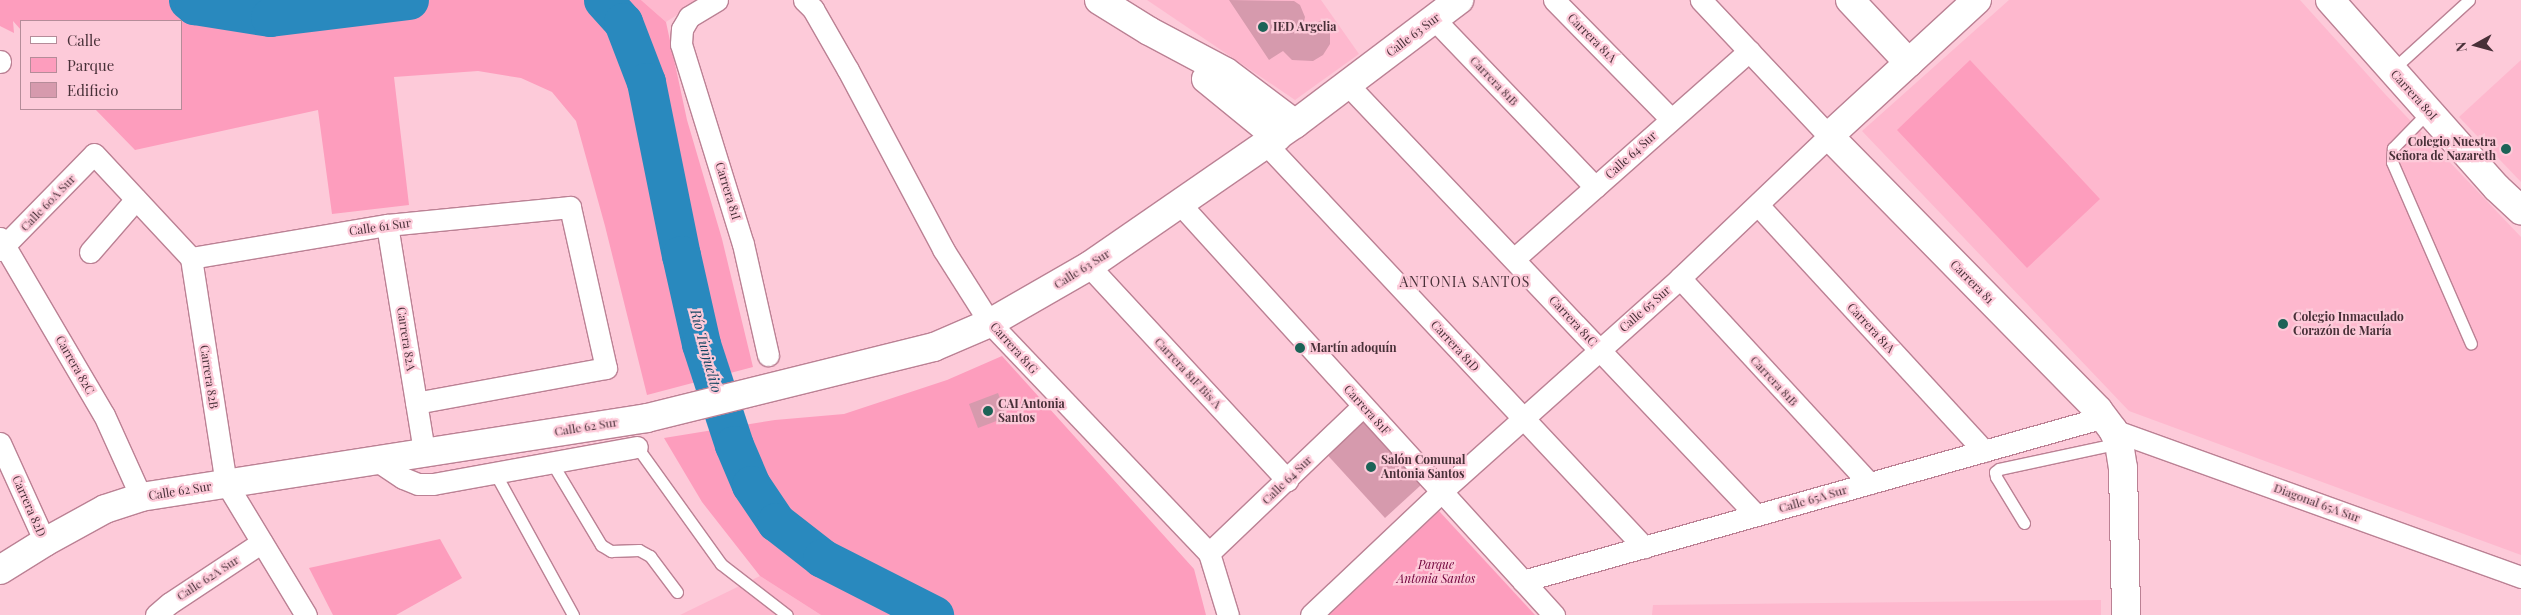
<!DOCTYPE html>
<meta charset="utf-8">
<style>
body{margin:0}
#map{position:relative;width:2521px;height:615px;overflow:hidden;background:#fdcad9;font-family:"Playfair Display",serif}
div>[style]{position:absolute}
.built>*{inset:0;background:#feb8ce}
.green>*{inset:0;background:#fd9dbd}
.river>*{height:39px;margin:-19.5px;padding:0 19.5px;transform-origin:19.5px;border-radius:19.5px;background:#2989be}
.building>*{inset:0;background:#d69aad}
.roads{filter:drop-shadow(1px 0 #bb8194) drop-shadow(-1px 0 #bb8194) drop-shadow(0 1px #bb8194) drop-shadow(0 -1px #bb8194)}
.lane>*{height:11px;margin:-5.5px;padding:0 5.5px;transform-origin:5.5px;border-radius:5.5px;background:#fff}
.street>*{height:21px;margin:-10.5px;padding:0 10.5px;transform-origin:10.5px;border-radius:10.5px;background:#fff}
.secondary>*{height:28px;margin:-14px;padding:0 14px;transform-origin:14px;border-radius:14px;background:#fff}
.dots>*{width:14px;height:14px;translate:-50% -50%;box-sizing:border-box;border:2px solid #fdcad9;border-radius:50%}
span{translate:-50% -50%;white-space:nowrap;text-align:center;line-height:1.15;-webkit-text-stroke:4.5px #fdcad9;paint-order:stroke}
.poi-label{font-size:12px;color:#483038;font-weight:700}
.left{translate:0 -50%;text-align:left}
.right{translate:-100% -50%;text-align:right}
.street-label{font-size:12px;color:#483038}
.park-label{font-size:12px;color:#6f013a;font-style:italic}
.neighbourhood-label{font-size:14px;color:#483038;letter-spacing:1px}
.water-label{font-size:14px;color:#134461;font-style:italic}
.legend{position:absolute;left:20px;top:20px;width:162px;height:90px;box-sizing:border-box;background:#fdcad9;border:1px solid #b58c99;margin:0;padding:6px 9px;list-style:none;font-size:15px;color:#483038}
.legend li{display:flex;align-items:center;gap:10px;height:25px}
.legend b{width:25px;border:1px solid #b58c99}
.north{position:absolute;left:2451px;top:20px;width:50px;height:50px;-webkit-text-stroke:4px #fdcad9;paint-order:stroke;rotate:263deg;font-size:14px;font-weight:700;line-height:20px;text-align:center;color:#483038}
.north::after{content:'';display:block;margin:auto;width:18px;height:22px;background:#483038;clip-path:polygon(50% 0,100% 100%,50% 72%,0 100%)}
</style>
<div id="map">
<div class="built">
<i style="clip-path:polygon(641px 0,700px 0,666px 22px)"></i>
<i style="clip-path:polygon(1147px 0,1321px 0,1359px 54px,1295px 100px)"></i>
<i style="clip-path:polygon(2009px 0,2300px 0,2385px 94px,2521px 237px,2521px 555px,2129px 411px,1862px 131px)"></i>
<i style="clip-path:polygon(2521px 60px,2521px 182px,2459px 117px)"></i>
<i style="clip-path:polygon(760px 576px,821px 615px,680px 615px)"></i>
<i style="clip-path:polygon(2101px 600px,2101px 615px,1652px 615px,1653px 605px)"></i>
</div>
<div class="green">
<i style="clip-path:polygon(0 0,641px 0,666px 22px,687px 120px,722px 239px,753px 367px,647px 395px,605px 226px,576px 121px,552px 92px,521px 78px,478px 71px,394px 77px,409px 205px,332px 214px,318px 110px,135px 150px,95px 109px,181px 109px,181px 21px,21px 21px,21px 30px,13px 21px,14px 33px,0 26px)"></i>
<i style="clip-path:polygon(1970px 60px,2100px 199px,2027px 268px,1897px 130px)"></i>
<i style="clip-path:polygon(1002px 356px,1194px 569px,1206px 615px,821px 615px,760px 576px,702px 502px,664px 438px,775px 420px,844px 414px,947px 380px)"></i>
<i style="clip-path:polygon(1439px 511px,1535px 615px,1329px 615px)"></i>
<i style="clip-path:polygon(440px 539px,462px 578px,396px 615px,333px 615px,309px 568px)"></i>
</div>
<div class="river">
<i style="left:188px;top:0;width:8px;rotate:40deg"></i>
<i style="left:194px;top:5px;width:77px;rotate:9deg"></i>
<i style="left:270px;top:17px;width:140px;rotate:-7deg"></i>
<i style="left:603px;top:0;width:30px;rotate:48deg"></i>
<i style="left:623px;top:22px;width:64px;rotate:69deg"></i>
<i style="left:646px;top:82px;width:177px;rotate:78.6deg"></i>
<i style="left:681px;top:255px;width:91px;rotate:77.3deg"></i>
<i style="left:701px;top:344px;width:106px;rotate:71.9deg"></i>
<i style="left:734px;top:445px;width:43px;rotate:67deg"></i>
<i style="left:751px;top:485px;width:45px;rotate:56deg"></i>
<i style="left:776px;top:522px;width:58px;rotate:38deg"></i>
<i style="left:822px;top:558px;width:126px;rotate:27deg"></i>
</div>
<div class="building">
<i style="clip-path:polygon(1229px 0,1294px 1px,1300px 5px,1305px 17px,1302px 32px,1323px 19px,1330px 31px,1330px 44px,1323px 55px,1313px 61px,1292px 60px,1283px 51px,1269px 60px)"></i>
<i style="clip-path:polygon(998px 393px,1007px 417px,978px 428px,969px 404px)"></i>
<i style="clip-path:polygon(1358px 415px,1421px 485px,1385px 518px,1322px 449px)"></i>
</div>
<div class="roads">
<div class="lane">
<i style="left:2392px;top:70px;width:104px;rotate:-42.3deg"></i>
<i style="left:2429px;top:111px;width:52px;rotate:134.2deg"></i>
<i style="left:2393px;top:148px;width:14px;rotate:94deg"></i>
<i style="left:2392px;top:162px;width:198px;rotate:66.5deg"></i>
<i style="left:637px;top:447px;width:144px;rotate:54.3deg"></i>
<i style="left:721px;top:564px;width:83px;rotate:37.7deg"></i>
<i style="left:552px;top:463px;width:96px;rotate:59.1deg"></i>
<i style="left:601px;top:545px;width:12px;rotate:31deg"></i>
<i style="left:611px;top:551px;width:28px;rotate:-2deg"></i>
<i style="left:639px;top:550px;width:13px;rotate:29deg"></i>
<i style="left:650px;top:556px;width:45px;rotate:53.1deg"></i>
<i style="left:495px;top:473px;width:162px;rotate:61.2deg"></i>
<i style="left:2024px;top:523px;width:54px;rotate:-121.3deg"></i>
<i style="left:1996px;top:477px;width:5px;rotate:-101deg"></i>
<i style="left:1995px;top:472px;width:5px;rotate:-37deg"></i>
<i style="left:1999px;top:469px;width:123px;rotate:-12.2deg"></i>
</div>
<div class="street">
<i style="left:717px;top:0;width:33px;rotate:149deg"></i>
<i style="left:689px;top:17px;width:14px;rotate:120deg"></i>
<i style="left:682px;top:29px;width:15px;rotate:94deg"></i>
<i style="left:681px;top:44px;width:209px;rotate:72.8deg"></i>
<i style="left:743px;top:244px;width:114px;rotate:77.3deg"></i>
<i style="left:804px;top:0;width:13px;rotate:45deg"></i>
<i style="left:813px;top:9px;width:70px;rotate:60.2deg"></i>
<i style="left:848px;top:70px;width:203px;rotate:62deg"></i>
<i style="left:943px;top:249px;width:88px;rotate:57.6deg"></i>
<i style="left:990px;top:323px;width:318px;rotate:46.4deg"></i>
<i style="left:1209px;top:553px;width:65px;rotate:73deg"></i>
<i style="left:1554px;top:0;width:167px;rotate:45.5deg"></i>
<i style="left:1434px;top:19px;width:233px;rotate:46.2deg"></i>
<i style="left:0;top:62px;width:1px;rotate:-90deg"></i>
<i style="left:1348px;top:85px;width:593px;rotate:46.5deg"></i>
<i style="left:1266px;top:144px;width:553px;rotate:46.83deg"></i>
<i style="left:1180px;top:204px;width:556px;rotate:47.7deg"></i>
<i style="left:1758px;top:205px;width:334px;rotate:47.4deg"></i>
<i style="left:387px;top:225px;width:230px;rotate:80.7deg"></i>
<i style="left:0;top:238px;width:205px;rotate:59.6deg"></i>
<i style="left:104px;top:415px;width:90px;rotate:65.7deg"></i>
<i style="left:0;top:250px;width:134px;rotate:-45.6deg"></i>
<i style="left:94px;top:154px;width:142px;rotate:47deg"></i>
<i style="left:191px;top:258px;width:228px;rotate:81.2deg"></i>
<i style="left:226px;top:483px;width:154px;rotate:58.8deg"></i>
<i style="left:90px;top:252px;width:70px;rotate:-49deg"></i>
<i style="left:191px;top:258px;width:199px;rotate:-9.6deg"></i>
<i style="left:387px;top:225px;width:184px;rotate:-5.6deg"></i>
<i style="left:570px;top:207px;width:165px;rotate:77.4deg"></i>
<i style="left:606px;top:368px;width:193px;rotate:169.6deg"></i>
<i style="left:1514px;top:259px;width:314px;rotate:-41.5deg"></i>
<i style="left:1089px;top:266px;width:292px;rotate:47.2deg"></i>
<i style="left:1680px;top:278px;width:279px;rotate:47.3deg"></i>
<i style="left:2113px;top:430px;width:434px;rotate:19.8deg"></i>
<i style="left:0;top:443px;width:109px;rotate:65.6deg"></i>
<i style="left:376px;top:460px;width:32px;rotate:34deg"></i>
<i style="left:403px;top:478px;width:16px;rotate:22deg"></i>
<i style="left:418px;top:484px;width:15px"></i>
<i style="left:433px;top:484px;width:207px;rotate:-10.3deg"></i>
<i style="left:1209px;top:553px;width:213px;rotate:-43.7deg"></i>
<i style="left:1523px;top:581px;width:604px;rotate:-15.76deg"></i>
<i style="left:156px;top:615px;width:18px;rotate:-41deg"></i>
<i style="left:170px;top:603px;width:110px;rotate:-33.5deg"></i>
<i style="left:1311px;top:615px;width:179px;rotate:-43.4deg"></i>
<i style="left:1441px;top:492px;width:321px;rotate:-41.8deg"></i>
<i style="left:1680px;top:278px;width:206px;rotate:-43.6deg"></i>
<i style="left:1829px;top:136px;width:187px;rotate:-133.3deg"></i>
</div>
<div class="secondary">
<i style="left:1099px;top:0;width:59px;rotate:31.8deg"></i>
<i style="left:1149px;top:31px;width:87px;rotate:28deg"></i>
<i style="left:1226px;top:72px;width:86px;rotate:37deg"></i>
<i style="left:1850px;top:0;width:86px;rotate:46.9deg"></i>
<i style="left:1977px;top:0;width:201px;rotate:137.4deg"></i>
<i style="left:1829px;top:136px;width:384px;rotate:45.5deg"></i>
<i style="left:2098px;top:410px;width:25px;rotate:53deg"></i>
<i style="left:2113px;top:430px;width:14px;rotate:65deg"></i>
<i style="left:2119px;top:443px;width:25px;rotate:81deg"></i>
<i style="left:2123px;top:468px;width:147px;rotate:88.8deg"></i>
<i style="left:2330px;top:0;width:251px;rotate:48.4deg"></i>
<i style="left:2497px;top:188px;width:33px;rotate:43deg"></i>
<i style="left:1206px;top:79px;width:92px;rotate:39.2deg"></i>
<i style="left:0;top:570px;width:53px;rotate:-31.9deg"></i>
<i style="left:45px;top:542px;width:68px;rotate:-28.8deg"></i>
<i style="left:105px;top:509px;width:38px;rotate:-18deg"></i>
<i style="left:141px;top:497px;width:512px;rotate:-8.87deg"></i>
<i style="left:647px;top:418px;width:296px;rotate:-13.9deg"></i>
<i style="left:934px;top:347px;width:61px;rotate:-23.2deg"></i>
<i style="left:990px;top:323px;width:114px;rotate:-29.9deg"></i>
<i style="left:1089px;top:266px;width:250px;rotate:-34.6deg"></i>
<i style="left:1295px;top:124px;width:206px;rotate:-37.1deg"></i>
</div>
</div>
<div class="dots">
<i style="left:1263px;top:27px;background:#1c6357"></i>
<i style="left:2506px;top:149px;background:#1c6357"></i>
<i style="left:2283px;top:324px;background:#1c6357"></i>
<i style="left:1300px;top:348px;background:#1c6357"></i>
<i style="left:988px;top:411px;background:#1c6357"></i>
<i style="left:1371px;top:467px;background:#1c6357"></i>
</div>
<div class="poi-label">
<span class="left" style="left:1273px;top:27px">IED Argelia</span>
<span class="right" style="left:2496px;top:149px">Colegio Nuestra<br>Señora de Nazareth</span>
<span class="left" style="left:2293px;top:324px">Colegio Inmaculado<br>Corazón de María</span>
<span class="left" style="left:1310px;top:348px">Martín adoquín</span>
<span class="left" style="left:998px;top:411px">CAI Antonia<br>Santos</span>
<span class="left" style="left:1381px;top:467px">Salón Comunal<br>Antonia Santos</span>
</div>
<div class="street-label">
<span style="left:1413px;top:35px;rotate:-37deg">Calle 63 Sur</span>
<span style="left:1592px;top:38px;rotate:45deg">Carrera 81A</span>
<span style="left:1494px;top:81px;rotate:46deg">Carrera 81B</span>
<span style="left:2414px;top:95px;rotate:48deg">Carrera 80I</span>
<span style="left:1631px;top:155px;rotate:-42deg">Calle 64 Sur</span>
<span style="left:728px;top:191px;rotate:73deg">Carrera 81I</span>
<span style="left:48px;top:203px;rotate:-46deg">Calle 60A Sur</span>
<span style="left:380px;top:227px;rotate:-8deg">Calle 61 Sur</span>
<span style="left:1082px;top:269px;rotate:-32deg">Calle 63 Sur</span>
<span style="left:1972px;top:282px;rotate:45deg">Carrera 81</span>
<span style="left:1645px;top:309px;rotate:-41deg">Calle 65 Sur</span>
<span style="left:1573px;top:321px;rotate:47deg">Carrera 81C</span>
<span style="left:1871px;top:328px;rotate:47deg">Carrera 81A</span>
<span style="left:406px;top:339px;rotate:81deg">Carrera 82A</span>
<span style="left:1455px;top:346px;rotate:47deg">Carrera 81D</span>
<span style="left:1014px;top:348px;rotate:48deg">Carrera 81G</span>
<span style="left:75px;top:365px;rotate:60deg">Carrera 82C</span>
<span style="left:1188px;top:373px;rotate:47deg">Carrera 81F Bis A</span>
<span style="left:209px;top:377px;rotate:81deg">Carrera 82B</span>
<span style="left:1774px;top:381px;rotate:47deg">Carrera 81B</span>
<span style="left:1367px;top:410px;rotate:48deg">Carrera 81F</span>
<span style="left:586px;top:427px;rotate:-9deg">Calle 62 Sur</span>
<span style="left:1287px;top:480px;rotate:-44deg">Calle 64 Sur</span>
<span style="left:180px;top:491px;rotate:-9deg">Calle 62 Sur</span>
<span style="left:1813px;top:499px;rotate:-16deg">Calle 65A Sur</span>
<span style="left:2317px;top:503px;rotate:20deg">Diagonal 65A Sur</span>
<span style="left:29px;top:506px;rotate:66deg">Carrera 82D</span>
<span style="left:208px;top:578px;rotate:-33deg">Calle 62A Sur</span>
</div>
<div class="park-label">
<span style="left:1436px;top:572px">Parque<br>Antonia Santos</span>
</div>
<div class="neighbourhood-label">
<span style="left:1465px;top:282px">ANTONIA SANTOS</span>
</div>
<div class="water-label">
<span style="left:706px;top:351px;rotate:75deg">Río Tunjuelito</span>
</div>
<ul class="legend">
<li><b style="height:6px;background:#fff"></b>Calle</li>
<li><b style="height:14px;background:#fd9dbd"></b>Parque</li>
<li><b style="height:14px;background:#d69aad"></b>Edificio</li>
</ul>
<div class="north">N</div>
</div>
